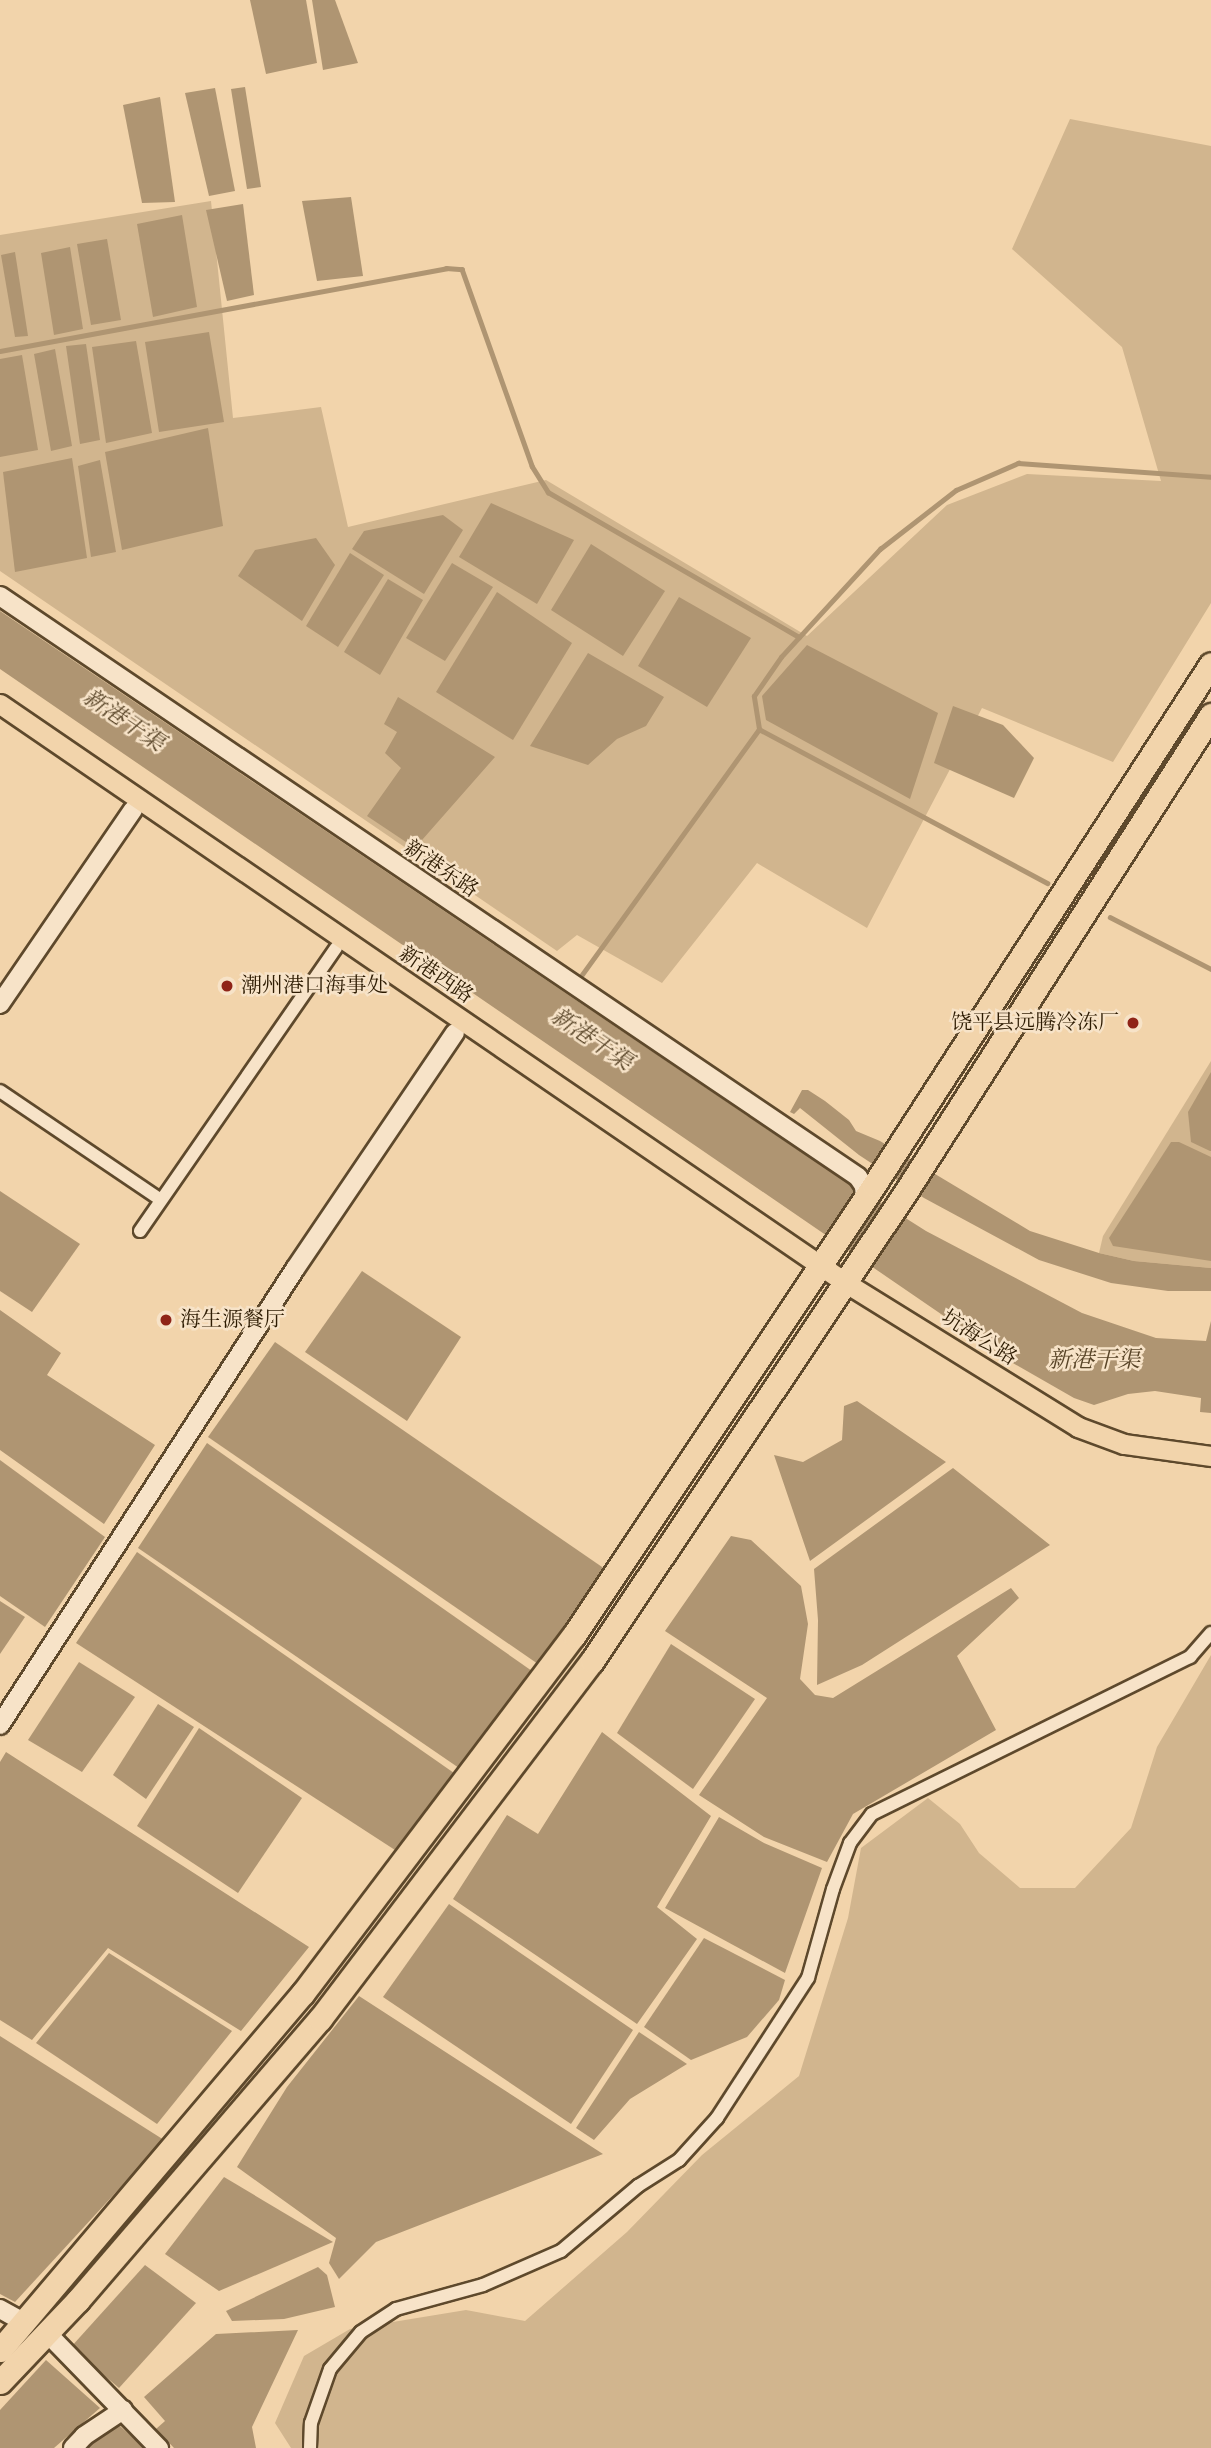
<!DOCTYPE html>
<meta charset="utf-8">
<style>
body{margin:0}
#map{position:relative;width:1211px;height:2448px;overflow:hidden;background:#f2d4ab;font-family:"IM FELL DW Pica","Noto Serif SC",serif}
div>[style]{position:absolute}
.green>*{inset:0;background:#d1b58e}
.water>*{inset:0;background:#af9572}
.stream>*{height:4.5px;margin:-2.25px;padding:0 2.25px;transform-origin:2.25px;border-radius:2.25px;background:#af9572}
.roads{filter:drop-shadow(2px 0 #5e492c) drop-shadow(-2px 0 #5e492c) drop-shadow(0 2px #5e492c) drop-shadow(0 -2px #5e492c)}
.street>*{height:12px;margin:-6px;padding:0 6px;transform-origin:6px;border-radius:6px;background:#f7e3c8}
.secondary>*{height:18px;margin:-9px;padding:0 9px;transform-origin:9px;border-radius:9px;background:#f7e3c8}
.primary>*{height:19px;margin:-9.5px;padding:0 9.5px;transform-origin:9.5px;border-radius:9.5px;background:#f2d4ab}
.highway>*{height:23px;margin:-11.5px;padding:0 11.5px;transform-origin:11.5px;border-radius:11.5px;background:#f2d4ab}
.dots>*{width:19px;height:19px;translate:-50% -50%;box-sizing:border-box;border:4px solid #f7e3c8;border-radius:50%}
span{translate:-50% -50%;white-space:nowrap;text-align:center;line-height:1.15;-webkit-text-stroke:5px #f7e3c8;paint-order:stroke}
.street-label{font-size:21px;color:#2d1b02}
.poi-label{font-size:21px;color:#2d1b02}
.left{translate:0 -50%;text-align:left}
.right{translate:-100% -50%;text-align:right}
.water-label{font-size:23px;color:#5a4629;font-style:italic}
</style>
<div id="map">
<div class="green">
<i style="clip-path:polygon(1070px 119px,1211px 146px,1211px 603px,1113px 762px,982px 708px,867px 928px,757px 863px,662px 983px,577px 935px,557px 951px,0 571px,0 235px,211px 201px,233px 418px,321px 407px,348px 527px,546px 480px,807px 636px,947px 505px,1027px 474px,1161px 481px,1122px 347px,1012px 249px)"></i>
<i style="clip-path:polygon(1211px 1061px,1211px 1268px,1134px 1261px,1099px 1253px,1103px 1236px)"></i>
<i style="clip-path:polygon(1211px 1655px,1211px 2448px,291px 2448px,275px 2423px,304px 2356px,350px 2329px,466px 2310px,525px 2321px,627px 2232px,702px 2155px,799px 2076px,848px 1918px,861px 1848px,928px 1798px,960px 1824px,979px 1853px,1020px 1888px,1075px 1888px,1131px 1828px,1157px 1747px)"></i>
</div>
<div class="water">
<i style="clip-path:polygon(250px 0,306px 0,317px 63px,266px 74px)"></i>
<i style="clip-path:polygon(312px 0,335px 0,358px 63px,323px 70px)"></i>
<i style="clip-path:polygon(245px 87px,261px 187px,247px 189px,231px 89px)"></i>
<i style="clip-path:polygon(215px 88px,235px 191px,209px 196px,185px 93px)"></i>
<i style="clip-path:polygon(160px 97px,175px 202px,142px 203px,123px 105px)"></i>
<i style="clip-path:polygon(351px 197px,363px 276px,317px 281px,302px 201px)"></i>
<i style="clip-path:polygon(243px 204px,254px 295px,227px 301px,206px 210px)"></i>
<i style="clip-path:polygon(182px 215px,197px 307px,153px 317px,137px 224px)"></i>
<i style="clip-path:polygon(107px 239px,121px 320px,91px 325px,77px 244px)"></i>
<i style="clip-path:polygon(70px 247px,83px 329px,54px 335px,41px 253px)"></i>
<i style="clip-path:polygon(15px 252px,28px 336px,15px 337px,1px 255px)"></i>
<i style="clip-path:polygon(209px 332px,224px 422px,159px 432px,145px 342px)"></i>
<i style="clip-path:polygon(136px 341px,152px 433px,106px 443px,92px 347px)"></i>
<i style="clip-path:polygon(86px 344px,100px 440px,80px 444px,66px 346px)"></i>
<i style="clip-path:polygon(55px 349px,72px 446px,51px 451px,34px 354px)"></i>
<i style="clip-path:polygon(22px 355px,38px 450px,0 457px,0 359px)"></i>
<i style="clip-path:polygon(208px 428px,223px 526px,122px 550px,105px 452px)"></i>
<i style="clip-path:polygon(72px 458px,87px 558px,15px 572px,3px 472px)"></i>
<i style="clip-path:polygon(100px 460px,116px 552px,91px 557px,78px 466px)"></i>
<i style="clip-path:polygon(491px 503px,574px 540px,537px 604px,459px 557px)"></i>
<i style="clip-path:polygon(443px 515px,463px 530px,424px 594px,352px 549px,364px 531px)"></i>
<i style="clip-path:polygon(316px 538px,335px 565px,302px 621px,238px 576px,255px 550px)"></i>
<i style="clip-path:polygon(591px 544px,665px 591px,623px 656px,551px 610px)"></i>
<i style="clip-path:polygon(350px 553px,384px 575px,338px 647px,306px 626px)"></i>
<i style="clip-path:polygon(452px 563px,493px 587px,445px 661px,406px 638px)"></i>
<i style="clip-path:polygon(388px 579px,423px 600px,380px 675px,344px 652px)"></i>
<i style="clip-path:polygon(497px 592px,572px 643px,513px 740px,436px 692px)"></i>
<i style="clip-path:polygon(679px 597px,751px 638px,707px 707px,638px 666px)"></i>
<i style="clip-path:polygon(0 611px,795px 1148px,926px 1231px,1082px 1313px,1156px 1338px,1206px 1341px,1211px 1321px,1211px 1413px,1200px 1412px,1201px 1398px,1155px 1391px,1128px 1394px,1094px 1405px,1074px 1398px,1011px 1362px,0 669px)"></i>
<i style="clip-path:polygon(807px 645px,938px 713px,910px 799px,766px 720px,762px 696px)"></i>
<i style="clip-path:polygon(588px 653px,664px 697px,646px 726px,617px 739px,588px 765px,530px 746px)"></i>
<i style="clip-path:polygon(398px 697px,495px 757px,415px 848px,367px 816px,401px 768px,385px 753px,397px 732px,384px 724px)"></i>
<i style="clip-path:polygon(953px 706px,1003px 725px,1034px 758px,1014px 798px,934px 763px)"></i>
<i style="clip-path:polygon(1211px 1072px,1211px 1151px,1210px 1151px,1191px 1142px,1188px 1112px)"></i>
<i style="clip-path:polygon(802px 1090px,808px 1090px,825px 1101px,849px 1120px,856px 1131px,880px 1141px,1030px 1231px,1099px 1253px,1134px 1261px,1211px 1268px,1211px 1291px,1168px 1291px,1111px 1283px,1039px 1260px,924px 1198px,859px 1155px,800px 1108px,794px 1114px,790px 1112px)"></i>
<i style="clip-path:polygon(1171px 1142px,1179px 1142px,1211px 1157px,1211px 1261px,1113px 1246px,1109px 1238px)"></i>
<i style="clip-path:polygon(0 1191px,80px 1244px,32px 1312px,0 1291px)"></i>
<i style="clip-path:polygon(362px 1271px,461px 1337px,407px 1421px,305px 1352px)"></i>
<i style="clip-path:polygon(0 1310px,61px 1353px,47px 1375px,155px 1445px,104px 1524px,0 1450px)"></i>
<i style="clip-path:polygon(275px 1342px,605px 1569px,538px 1664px,208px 1437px)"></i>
<i style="clip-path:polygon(857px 1401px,946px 1462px,810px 1561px,774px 1455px,803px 1462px,842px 1440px,844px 1406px)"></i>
<i style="clip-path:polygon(207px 1443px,532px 1671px,459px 1768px,138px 1548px)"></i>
<i style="clip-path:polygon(0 1460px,105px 1537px,45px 1627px,0 1596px)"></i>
<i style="clip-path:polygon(953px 1468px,1050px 1545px,862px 1665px,817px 1685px,818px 1620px,814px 1569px)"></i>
<i style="clip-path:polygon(731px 1536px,751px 1540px,801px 1586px,808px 1624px,800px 1679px,815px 1695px,833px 1698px,1011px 1588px,1019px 1598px,957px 1656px,996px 1730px,853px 1814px,827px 1862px,764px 1837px,699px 1795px,767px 1698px,665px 1631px)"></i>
<i style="clip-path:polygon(137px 1552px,454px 1773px,395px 1850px,76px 1643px)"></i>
<i style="clip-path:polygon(0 1601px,25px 1617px,0 1654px)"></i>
<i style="clip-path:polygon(671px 1644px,755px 1699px,693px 1789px,617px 1733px)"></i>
<i style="clip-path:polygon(79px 1662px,135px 1697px,82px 1772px,28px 1740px)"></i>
<i style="clip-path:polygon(158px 1704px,194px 1727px,146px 1799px,113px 1775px)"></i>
<i style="clip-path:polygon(199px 1728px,302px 1798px,238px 1893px,137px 1826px)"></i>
<i style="clip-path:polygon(602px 1732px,711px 1816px,657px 1907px,697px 1939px,637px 2024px,453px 1899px,507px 1815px,538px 1834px)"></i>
<i style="clip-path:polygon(6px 1752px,309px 1947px,241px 2031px,108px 1948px,32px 2040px,0 2020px,0 1762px)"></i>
<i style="clip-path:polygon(719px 1817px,764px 1843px,822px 1868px,785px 1973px,665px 1908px)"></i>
<i style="clip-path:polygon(449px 1904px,633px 2030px,571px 2124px,383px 1997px)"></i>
<i style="clip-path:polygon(704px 1938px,785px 1980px,779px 2000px,747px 2037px,691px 2060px,644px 2027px)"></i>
<i style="clip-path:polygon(109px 1953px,232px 2031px,157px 2124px,36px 2043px)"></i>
<i style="clip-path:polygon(359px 1996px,603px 2154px,376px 2242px,339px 2279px,329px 2263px,336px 2238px,237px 2167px,287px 2087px)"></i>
<i style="clip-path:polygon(639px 2032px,687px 2064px,630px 2099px,594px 2140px,576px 2128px)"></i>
<i style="clip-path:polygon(0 2036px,164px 2140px,15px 2302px,0 2294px)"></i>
<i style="clip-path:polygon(224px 2177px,333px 2242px,219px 2291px,165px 2254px)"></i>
<i style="clip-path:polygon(145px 2265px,196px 2303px,119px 2388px,71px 2347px)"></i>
<i style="clip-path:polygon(318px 2267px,327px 2275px,335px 2307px,284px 2319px,232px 2321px,226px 2311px)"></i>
<i style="clip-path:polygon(298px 2330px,252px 2427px,256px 2448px,174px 2448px,156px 2429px,165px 2421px,144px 2397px,216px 2334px)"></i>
<i style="clip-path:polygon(46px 2360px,100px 2408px,54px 2448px,0 2448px,0 2410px)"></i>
<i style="clip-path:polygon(120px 2426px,144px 2448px,83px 2448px,92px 2437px)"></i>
</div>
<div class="stream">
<i style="left:0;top:351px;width:454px;rotate:-10.5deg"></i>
<i style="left:446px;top:268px;width:16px;rotate:4deg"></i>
<i style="left:462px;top:269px;width:209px;rotate:70.4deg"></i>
<i style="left:532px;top:466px;width:31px;rotate:58deg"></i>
<i style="left:548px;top:492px;width:290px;rotate:30deg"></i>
<i style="left:759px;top:729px;width:33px;rotate:-99deg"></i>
<i style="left:754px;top:696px;width:47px;rotate:-55.3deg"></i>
<i style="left:781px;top:657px;width:147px;rotate:-47.5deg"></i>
<i style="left:880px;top:549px;width:96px;rotate:-37.8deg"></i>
<i style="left:956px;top:490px;width:68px;rotate:-23.5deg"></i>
<i style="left:1018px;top:463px;width:194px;rotate:4.1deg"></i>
<i style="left:1110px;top:917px;width:114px;rotate:27.2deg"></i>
<i style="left:581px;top:976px;width:304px;rotate:-54.2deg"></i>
<i style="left:759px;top:729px;width:327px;rotate:28.1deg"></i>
</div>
<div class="roads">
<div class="street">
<i style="left:0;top:1091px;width:194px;rotate:34.1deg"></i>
<i style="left:140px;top:1231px;width:344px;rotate:-55.3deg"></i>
<i style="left:310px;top:2448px;width:25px;rotate:-88deg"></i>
<i style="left:311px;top:2423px;width:57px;rotate:-70.6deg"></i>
<i style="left:330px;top:2369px;width:48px;rotate:-50deg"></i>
<i style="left:361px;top:2332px;width:42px;rotate:-33.3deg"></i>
<i style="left:396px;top:2309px;width:90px;rotate:-15.4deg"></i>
<i style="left:483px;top:2285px;width:85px;rotate:-23.6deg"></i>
<i style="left:561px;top:2251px;width:101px;rotate:-40.2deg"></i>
<i style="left:638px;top:2186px;width:49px;rotate:-32.4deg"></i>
<i style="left:679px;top:2160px;width:57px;rotate:-47.9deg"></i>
<i style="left:717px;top:2118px;width:167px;rotate:-57deg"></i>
<i style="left:808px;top:1978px;width:92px;rotate:-74.3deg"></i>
<i style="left:833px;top:1889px;width:49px;rotate:-69.7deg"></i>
<i style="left:850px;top:1843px;width:36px;rotate:-53deg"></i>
<i style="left:872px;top:1814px;width:355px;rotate:-26.3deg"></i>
<i style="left:1190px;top:1657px;width:32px;rotate:-49deg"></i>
</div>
<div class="secondary">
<i style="left:0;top:596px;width:1036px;rotate:34.1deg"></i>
<i style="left:858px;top:1177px;width:11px;rotate:56deg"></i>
<i style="left:864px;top:1186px;width:13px;rotate:86deg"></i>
<i style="left:0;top:1004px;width:235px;rotate:-55.6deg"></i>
<i style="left:0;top:1725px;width:543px;rotate:-57.1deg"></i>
<i style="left:295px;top:1269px;width:285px;rotate:-55.9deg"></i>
<i style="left:0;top:2309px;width:26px;rotate:29deg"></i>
<i style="left:47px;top:2333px;width:161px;rotate:45.8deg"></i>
<i style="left:73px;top:2448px;width:16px;rotate:-47deg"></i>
<i style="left:84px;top:2436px;width:47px;rotate:-33.7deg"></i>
</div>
<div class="primary">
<i style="left:0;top:704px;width:1025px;rotate:34.39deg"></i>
<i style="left:846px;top:1283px;width:273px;rotate:31.8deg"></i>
<i style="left:1078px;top:1427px;width:49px;rotate:20.3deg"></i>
<i style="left:1124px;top:1444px;width:88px;rotate:7.9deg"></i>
</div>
<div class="highway">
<i style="left:0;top:2350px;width:468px;rotate:-49.7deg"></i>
<i style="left:303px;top:1993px;width:449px;rotate:-52.9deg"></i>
<i style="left:574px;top:1635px;width:541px;rotate:-56.31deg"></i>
<i style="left:874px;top:1185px;width:620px;rotate:-57.1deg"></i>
<i style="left:0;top:2382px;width:113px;rotate:-46.4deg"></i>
<i style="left:78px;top:2300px;width:371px;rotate:-49.3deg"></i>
<i style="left:320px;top:2019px;width:450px;rotate:-52.8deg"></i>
<i style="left:592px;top:1661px;width:567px;rotate:-56.23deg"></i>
<i style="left:907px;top:1190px;width:564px;rotate:-57.38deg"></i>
</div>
</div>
<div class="dots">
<i style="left:227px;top:986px;background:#8f2418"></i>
<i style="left:1133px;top:1023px;background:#8f2418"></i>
<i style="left:166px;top:1320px;background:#8f2418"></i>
</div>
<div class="street-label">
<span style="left:441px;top:869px;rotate:34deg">新港东路</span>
<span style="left:436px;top:975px;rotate:34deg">新港西路</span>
<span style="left:979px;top:1338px;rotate:32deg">坑海公路</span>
</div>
<div class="poi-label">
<span class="left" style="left:241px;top:986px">潮州港口海事处</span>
<span class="right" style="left:1119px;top:1023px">饶平县远腾冷冻厂</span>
<span class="left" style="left:180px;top:1320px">海生源餐厅</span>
</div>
<div class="water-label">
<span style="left:123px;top:721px;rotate:34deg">新港干渠</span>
<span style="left:591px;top:1040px;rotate:34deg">新港干渠</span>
<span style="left:1094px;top:1361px">新港干渠</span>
</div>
</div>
